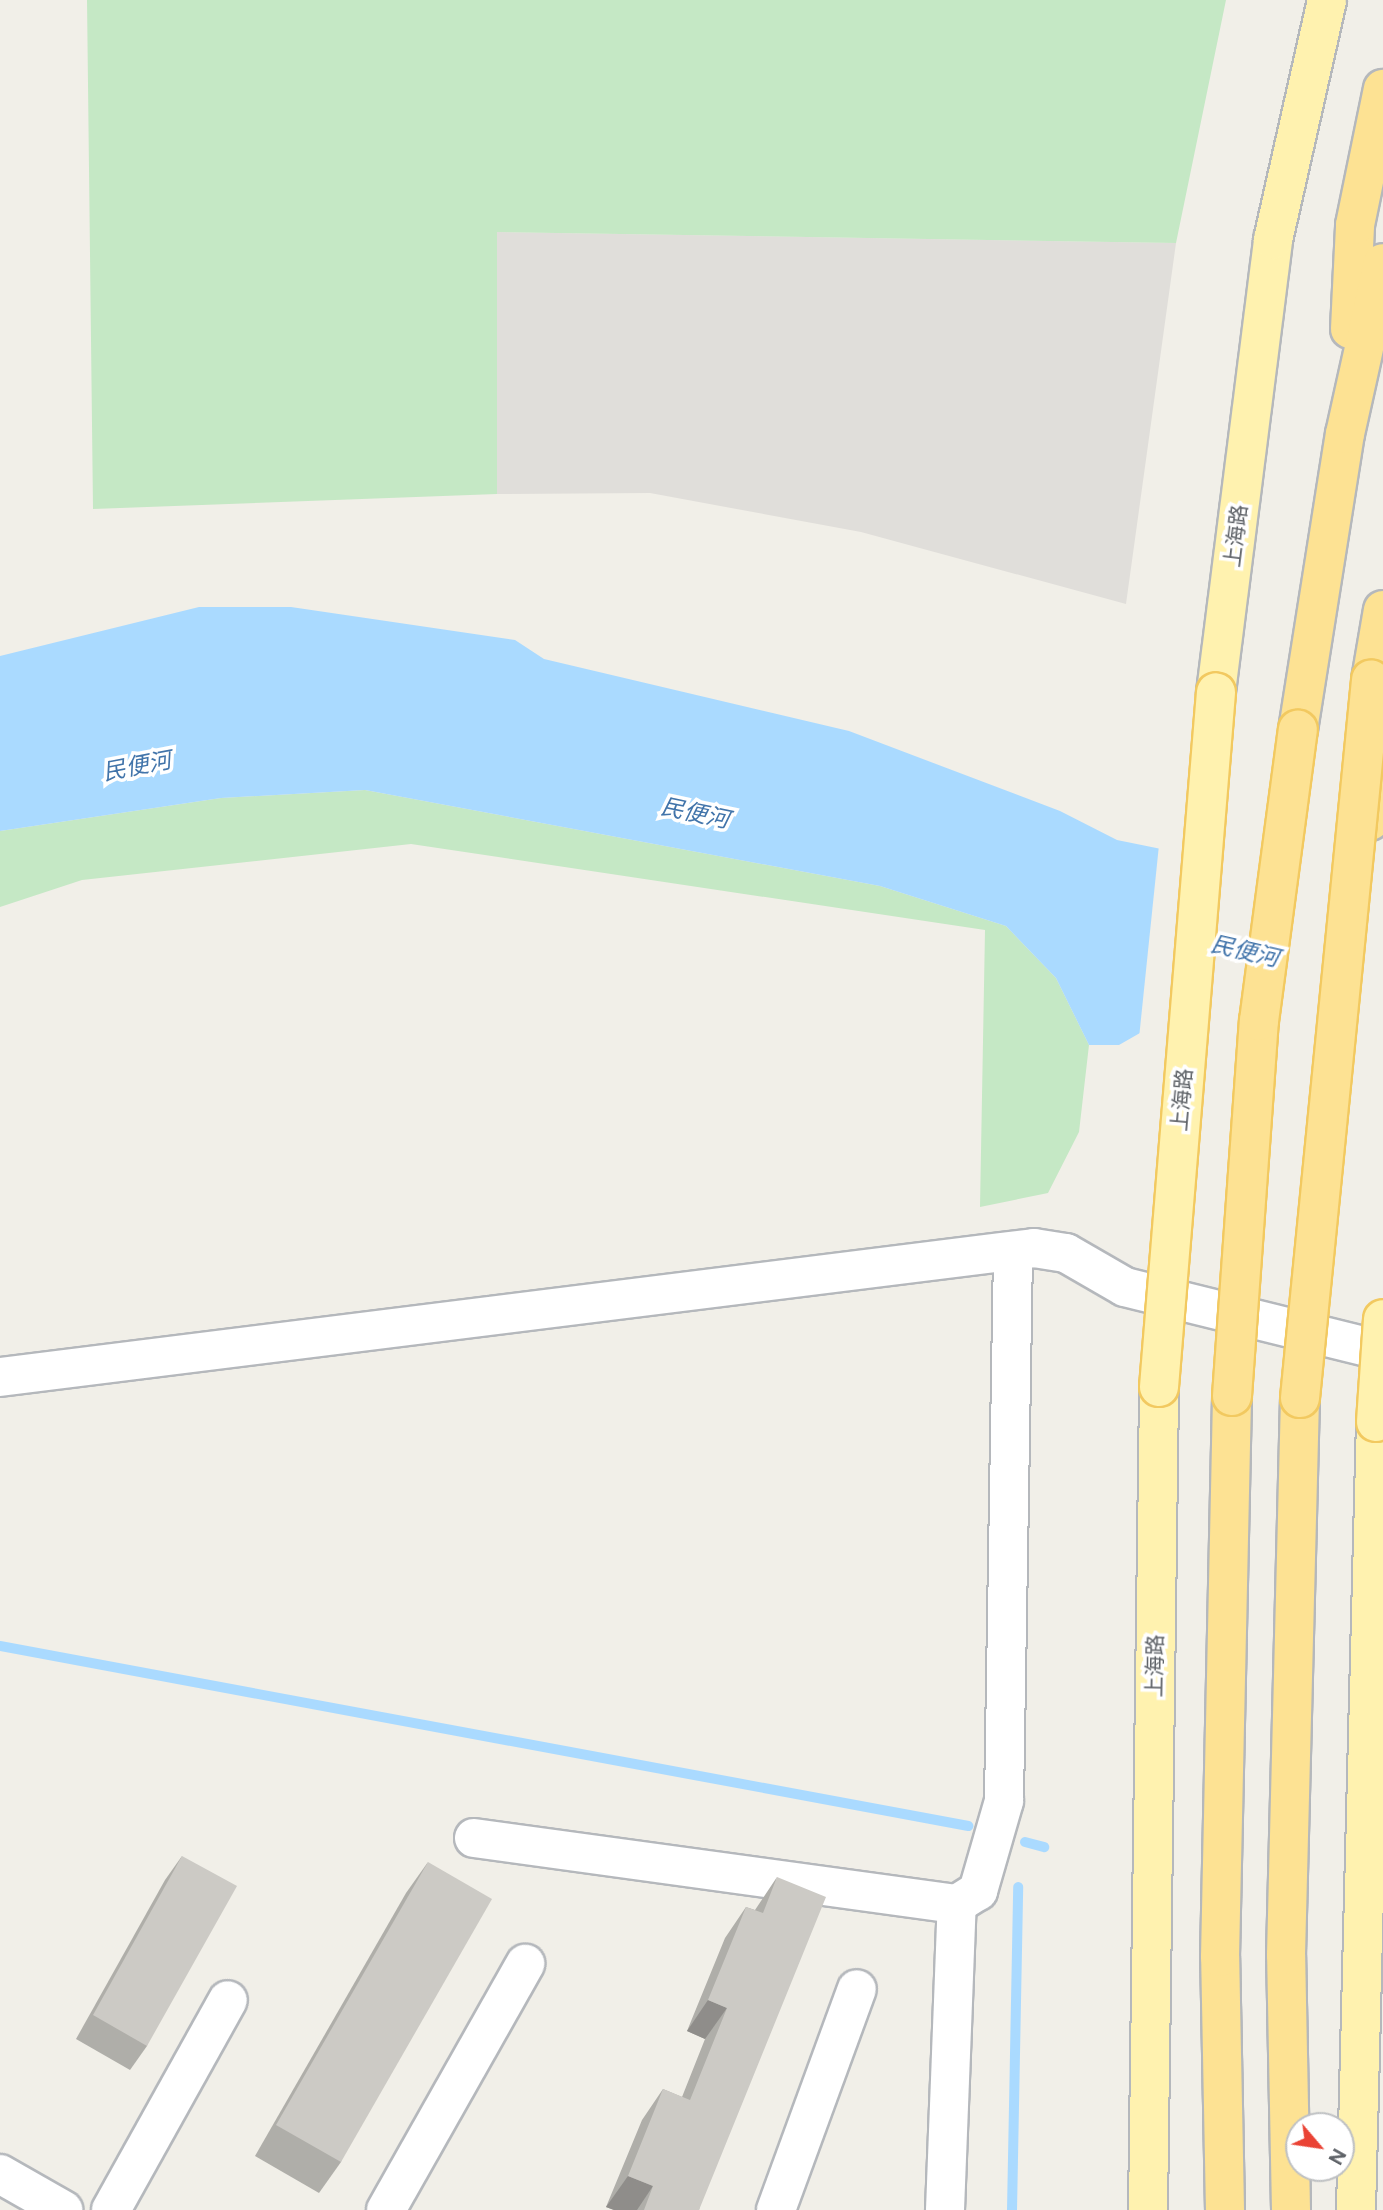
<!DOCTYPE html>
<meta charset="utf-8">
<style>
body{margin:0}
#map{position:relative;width:1383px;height:2210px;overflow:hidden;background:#f1efe8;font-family:Figtree,"Noto Sans SC",sans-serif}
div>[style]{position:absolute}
.industrial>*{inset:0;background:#e0deda}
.green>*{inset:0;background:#c5e8c5}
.water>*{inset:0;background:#aadaff}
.pier>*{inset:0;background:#f1efe8}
.stream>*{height:10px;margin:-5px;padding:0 5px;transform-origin:5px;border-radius:5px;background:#aadaff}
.roads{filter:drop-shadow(2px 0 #b5b8bc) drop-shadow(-2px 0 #b5b8bc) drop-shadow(0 2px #b5b8bc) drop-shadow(0 -2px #b5b8bc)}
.minor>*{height:38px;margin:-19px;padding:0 19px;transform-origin:19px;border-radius:19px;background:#fff}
.major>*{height:38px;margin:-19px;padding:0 19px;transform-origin:19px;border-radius:19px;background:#fff2af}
.highway>*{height:38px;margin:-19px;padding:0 19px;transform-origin:19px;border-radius:19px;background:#fde293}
.bridges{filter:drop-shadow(2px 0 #f2c960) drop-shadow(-2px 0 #f2c960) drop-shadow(0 2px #f2c960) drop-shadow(0 -2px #f2c960)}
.major-bridge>*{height:38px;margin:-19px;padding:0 19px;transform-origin:19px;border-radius:19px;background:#fff2af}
.highway-bridge>*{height:38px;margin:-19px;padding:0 19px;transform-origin:19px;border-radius:19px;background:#fde293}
.wall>*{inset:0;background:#afaea9}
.shaded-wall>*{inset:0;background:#8f8d8a}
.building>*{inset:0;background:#cccac5}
span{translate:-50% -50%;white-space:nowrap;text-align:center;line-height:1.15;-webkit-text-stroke:7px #fff;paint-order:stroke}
.street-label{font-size:21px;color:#5f6368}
.water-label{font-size:23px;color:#4174aa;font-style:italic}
.north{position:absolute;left:1285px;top:2112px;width:70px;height:70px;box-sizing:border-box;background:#fff;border:2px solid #bfc1c3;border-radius:50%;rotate:119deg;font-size:19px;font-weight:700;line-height:28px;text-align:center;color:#5f6368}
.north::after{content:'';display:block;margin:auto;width:24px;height:32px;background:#ea4335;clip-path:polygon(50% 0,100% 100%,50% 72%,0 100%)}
</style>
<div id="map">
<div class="industrial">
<i style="clip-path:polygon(497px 232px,1176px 243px,1126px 604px,861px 532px,650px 493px,497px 494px)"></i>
</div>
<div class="green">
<i style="clip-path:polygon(87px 0,1226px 0,1176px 243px,497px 232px,497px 494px,93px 509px)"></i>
<i style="clip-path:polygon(365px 790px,880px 886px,1006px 926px,1056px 978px,1089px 1045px,1079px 1132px,1048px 1193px,980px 1207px,985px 930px,411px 844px,82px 880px,0 907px,0 831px,221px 798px)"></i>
</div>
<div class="water">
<i style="clip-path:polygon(199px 607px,291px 607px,515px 640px,544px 659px,849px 731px,1060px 811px,1117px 840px,1383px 894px,1119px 1045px,1089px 1045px,1056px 978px,1006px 926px,880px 886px,365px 790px,221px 798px,0 831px,0 656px)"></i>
</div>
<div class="pier">
<i style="clip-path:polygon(1159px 845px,1383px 890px,1383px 1078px,1139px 1038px)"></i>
</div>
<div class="stream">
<i style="left:0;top:1646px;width:985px;rotate:10.53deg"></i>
<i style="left:1025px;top:1842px;width:20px;rotate:15deg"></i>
<i style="left:1012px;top:2210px;width:323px;rotate:-88.9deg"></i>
</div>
<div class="roads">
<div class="minor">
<i style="left:0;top:1377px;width:1042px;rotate:-7.11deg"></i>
<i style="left:1034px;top:1248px;width:32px;rotate:9deg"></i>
<i style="left:1066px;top:1253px;width:68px;rotate:30deg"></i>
<i style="left:1125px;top:1287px;width:266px;rotate:13.9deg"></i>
<i style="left:474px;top:1838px;width:487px;rotate:7.8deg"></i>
<i style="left:957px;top:1904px;width:25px;rotate:-32deg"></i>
<i style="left:978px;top:1891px;width:94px;rotate:-73.9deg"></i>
<i style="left:1004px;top:1801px;width:550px;rotate:-89.06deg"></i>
<i style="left:0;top:2174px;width:73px;rotate:29.7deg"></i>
<i style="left:111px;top:2210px;width:240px;rotate:-60.9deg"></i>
<i style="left:386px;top:2210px;width:283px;rotate:-60.5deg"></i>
<i style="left:776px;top:2210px;width:235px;rotate:-69.9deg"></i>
<i style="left:945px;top:2210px;width:306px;rotate:-87.8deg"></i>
</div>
<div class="major">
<i style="left:1216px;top:692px;width:456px;rotate:-82.8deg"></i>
<i style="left:1273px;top:240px;width:246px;rotate:-77.3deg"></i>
<i style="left:1148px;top:2210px;width:823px;rotate:-89.23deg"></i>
<i style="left:1356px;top:2210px;width:788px;rotate:-88.55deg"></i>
</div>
<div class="highway">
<i style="left:1350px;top:329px;width:104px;rotate:-87.2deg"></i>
<i style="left:1355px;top:225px;width:139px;rotate:-78.4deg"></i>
<i style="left:1371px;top:680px;width:71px;rotate:-80.3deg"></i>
<i style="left:1298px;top:730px;width:300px;rotate:-81deg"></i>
<i style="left:1345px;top:434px;width:175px;rotate:-77.5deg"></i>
<i style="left:1370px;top:821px;width:58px;rotate:-77.2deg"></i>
<i style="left:1225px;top:2210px;width:253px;rotate:-91.1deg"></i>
<i style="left:1220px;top:1957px;width:561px;rotate:-88.77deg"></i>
<i style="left:1291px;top:2210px;width:255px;rotate:-91.1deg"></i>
<i style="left:1286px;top:1955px;width:557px;rotate:-88.56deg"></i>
</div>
</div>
<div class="bridges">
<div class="major-bridge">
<i style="left:1159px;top:1387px;width:697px;rotate:-85.31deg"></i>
<i style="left:1376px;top:1422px;width:103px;rotate:-86.1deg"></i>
</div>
<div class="highway-bridge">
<i style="left:1232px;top:1396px;width:376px;rotate:-85.9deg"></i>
<i style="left:1259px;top:1021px;width:294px;rotate:-82.4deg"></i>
<i style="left:1300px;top:1398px;width:722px;rotate:-84.35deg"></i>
</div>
</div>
<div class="wall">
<i style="clip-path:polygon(182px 1856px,147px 2046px,130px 2070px,76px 2039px,165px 1880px)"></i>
<i style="clip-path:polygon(428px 1862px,341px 2162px,319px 2193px,255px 2156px,406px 1893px)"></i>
<i style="clip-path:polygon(777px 1877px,699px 2210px,614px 2210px,606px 2207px,642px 2120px,663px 2089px,682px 2097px,705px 2039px,687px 2031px,725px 1938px,746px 1907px,755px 1910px)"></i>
</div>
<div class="shaded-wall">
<i style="clip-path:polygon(708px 2000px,727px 2008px,705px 2039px,687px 2031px)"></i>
<i style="clip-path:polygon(628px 2176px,653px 2186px,637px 2210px,614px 2210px,606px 2207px)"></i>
</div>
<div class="building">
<i style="clip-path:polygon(182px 1856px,237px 1886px,147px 2046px,93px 2015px)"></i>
<i style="clip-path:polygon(428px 1862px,492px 1899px,341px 2162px,276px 2125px)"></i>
<i style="clip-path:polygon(777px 1877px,826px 1897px,699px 2210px,644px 2210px,653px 2186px,628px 2176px,663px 2089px,690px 2100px,727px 2008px,708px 2000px,746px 1907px,763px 1913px)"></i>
</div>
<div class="street-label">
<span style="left:1236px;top:536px;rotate:-83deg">上海路</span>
<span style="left:1182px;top:1100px;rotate:-85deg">上海路</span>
<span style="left:1155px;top:1666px;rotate:-89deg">上海路</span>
</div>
<div class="water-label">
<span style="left:137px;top:766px;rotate:-11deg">民便河</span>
<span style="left:695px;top:813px;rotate:12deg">民便河</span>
<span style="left:1245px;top:951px;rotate:13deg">民便河</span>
</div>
<div class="north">N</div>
</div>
